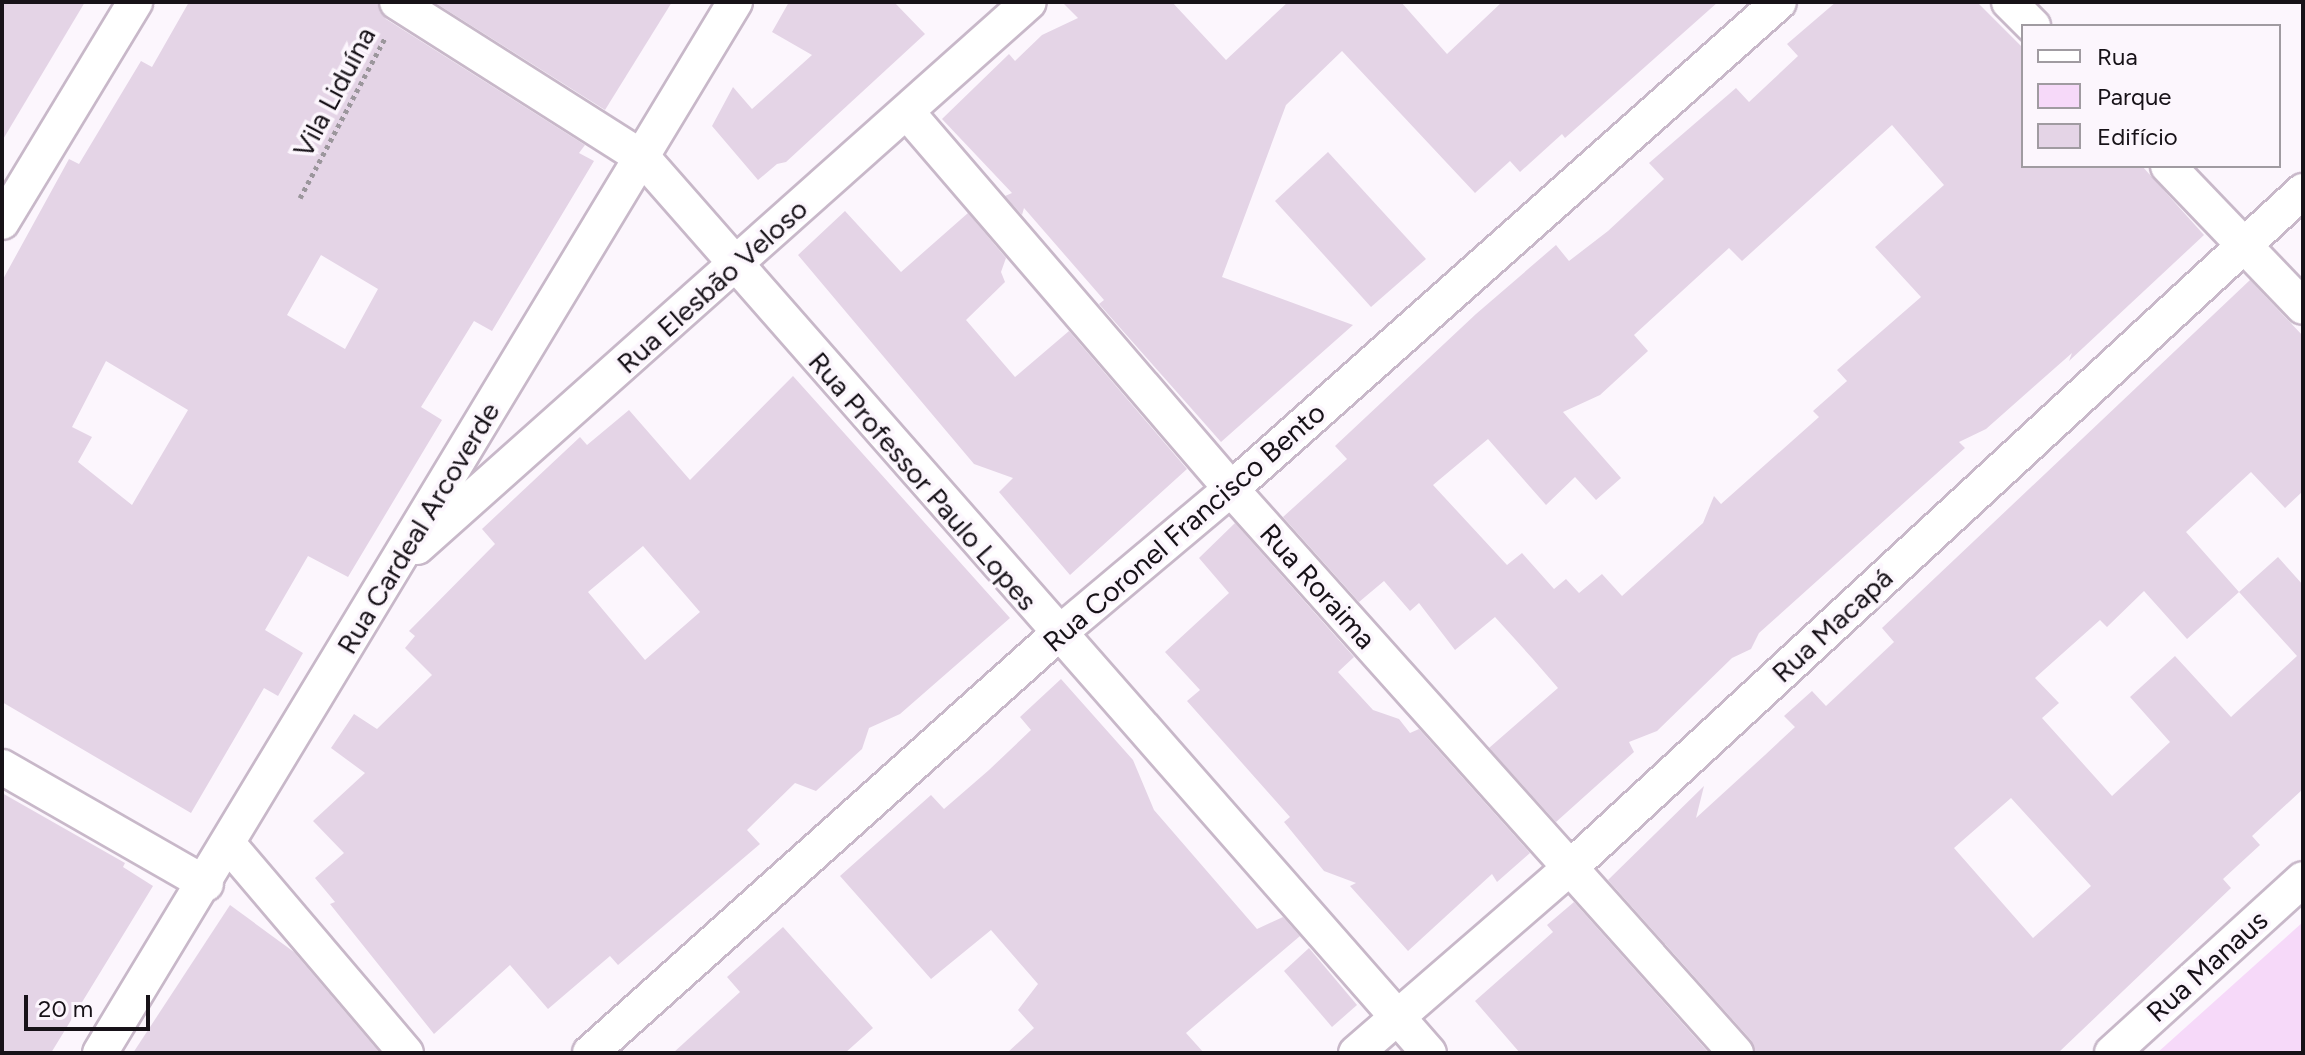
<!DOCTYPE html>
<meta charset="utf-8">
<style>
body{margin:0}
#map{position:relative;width:2305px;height:1055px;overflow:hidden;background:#fcf6fd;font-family:Figtree,sans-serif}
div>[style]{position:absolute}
.green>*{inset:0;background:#f6d9f9}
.building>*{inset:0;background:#e4d4e6}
.path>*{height:5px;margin-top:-2.5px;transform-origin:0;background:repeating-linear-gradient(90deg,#9b969c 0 4px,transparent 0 8px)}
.roads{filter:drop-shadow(2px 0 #c8b8c9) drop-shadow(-2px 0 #c8b8c9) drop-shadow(0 2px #c8b8c9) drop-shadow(0 -2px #c8b8c9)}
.minor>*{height:34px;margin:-17px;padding:0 17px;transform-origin:17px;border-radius:17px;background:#fff}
span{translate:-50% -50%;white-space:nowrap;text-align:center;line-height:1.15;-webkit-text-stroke:7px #fcf6fd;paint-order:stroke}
.street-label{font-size:28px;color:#171218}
.frame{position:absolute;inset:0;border:4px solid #171218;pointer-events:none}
.legend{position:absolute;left:2021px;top:24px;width:260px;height:144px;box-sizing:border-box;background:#fcf6fd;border:2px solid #a09ba1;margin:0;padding:10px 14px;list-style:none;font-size:24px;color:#171218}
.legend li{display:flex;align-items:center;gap:16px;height:40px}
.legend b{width:40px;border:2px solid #a09ba1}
.scale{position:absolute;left:24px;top:995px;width:126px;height:36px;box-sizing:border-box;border:4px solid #171218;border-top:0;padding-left:10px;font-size:24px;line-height:28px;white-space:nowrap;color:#171218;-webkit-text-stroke:6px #fcf6fd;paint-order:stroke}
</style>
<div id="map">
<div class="green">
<i style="clip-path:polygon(2303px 922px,2303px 1053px,2157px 1053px)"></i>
</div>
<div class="building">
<i style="clip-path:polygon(2px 2px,85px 2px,2px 141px)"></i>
<i style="clip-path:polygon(evenodd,189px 2px,377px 2px,386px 19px,585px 145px,579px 153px,594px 161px,492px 331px,474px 321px,421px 407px,442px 420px,348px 577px,308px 556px,265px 630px,303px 653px,278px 696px,264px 688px,191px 813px,2px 702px,2px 281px,69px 159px,79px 164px,141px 61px,152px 67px,189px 2px,321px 255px,378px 289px,345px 349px,287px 315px,321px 255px,189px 2px,106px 361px,188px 410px,132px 505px,78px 462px,92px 437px,72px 427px,106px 361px)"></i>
<i style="clip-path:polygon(434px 2px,672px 2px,605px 110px)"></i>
<i style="clip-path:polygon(789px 2px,894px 2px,925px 34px,786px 162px,777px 164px,758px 180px,712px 126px,733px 87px,752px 109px,812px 55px,772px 32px)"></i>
<i style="clip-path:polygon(1062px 2px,1172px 2px,1226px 60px,1288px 2px,1401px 2px,1447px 54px,1502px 2px,1718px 2px,1565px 138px,1562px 134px,1520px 172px,1510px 161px,1475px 193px,1342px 51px,1286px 105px,1222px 277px,1353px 325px,1221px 442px,1099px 304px,1104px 300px,1024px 208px,1022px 215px,1005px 196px,1012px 193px,942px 119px,1009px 54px,1015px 61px,1042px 35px,1078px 18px)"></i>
<i style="clip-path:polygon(evenodd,1836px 2px,1977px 2px,2023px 48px,2023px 166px,2142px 166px,2204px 235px,2069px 361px,2072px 353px,1986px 429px,1959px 442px,1965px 448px,1759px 633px,1751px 649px,1732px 658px,1657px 731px,1629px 742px,1634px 752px,1556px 822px,1489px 748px,1558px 688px,1532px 658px,1495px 617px,1455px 650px,1419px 603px,1410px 611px,1384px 581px,1359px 602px,1283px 517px,1347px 459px,1335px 446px,1476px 314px,1556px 245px,1569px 261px,1608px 231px,1664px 179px,1649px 163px,1736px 88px,1749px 102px,1798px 56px,1787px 44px,1836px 2px,1892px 125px,1944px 185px,1875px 247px,1921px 297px,1837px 370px,1847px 381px,1813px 411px,1819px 417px,1721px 504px,1714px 496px,1703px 523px,1622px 596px,1602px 574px,1579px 593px,1566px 579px,1554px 589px,1522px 553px,1507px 565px,1433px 485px,1488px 439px,1546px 505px,1575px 477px,1596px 500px,1621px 478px,1563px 412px,1600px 395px,1648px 351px,1634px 335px,1729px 248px,1742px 261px,1892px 125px)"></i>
<i style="clip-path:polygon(1328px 152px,1426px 259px,1371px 307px,1275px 201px)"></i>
<i style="clip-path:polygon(845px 211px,901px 272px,968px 213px,1006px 258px,1001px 272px,1005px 282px,966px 320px,1015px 377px,1069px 331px,1187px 469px,1070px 575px,999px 492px,1013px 478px,974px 464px,798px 255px)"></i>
<i style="clip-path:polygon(evenodd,2250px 280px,2303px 336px,2303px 491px,2285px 508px,2251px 472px,2186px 532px,2239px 592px,2187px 639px,2144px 591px,2107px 627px,2100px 620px,2035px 678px,2059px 703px,2042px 718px,2112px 796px,2170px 742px,2130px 697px,2175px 656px,2231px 717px,2297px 656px,2239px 592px,2278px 557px,2303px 585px,2303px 789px,2252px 836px,2260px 845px,2223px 879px,2231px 888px,2058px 1053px,1755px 1053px,1751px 1040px,1608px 880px,1704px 786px,1696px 818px,1765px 755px,1795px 727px,1784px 716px,1812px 691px,1826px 706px,1894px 642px,1882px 628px,2250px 280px,2011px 798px,2091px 886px,2033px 938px,1954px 848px,2011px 798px)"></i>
<i style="clip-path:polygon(evenodd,793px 376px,1010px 618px,900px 714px,869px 728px,862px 749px,816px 791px,795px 783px,747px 830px,760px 844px,618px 965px,610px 956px,548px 1009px,510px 965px,434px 1034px,330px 904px,335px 902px,315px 878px,344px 853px,313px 821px,365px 773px,331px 748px,354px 714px,377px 729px,432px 675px,405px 648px,415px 636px,409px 631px,495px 544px,482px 529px,580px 437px,587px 445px,629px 410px,690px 480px,793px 376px,643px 546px,700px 612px,645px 660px,588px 592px,643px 546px)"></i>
<i style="clip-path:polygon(1235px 523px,1354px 657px,1338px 672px,1373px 710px,1399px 719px,1410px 733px,1419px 729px,1530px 853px,1497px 882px,1492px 874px,1408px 951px,1350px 886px,1356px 883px,1324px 871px,1284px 822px,1290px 817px,1187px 701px,1200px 690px,1165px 652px,1229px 593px,1199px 558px)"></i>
<i style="clip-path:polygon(1061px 679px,1133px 760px,1154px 810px,1257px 929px,1283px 917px,1300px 936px,1186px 1033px,1204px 1053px,1007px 1053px,1034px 1028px,1018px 1010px,1038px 984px,991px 930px,931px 979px,840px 876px,931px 795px,944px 809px,989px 770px,1031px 730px,1020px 717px)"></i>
<i style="clip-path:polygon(2px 793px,125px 863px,123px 867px,153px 886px,51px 1053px,2px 1053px)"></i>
<i style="clip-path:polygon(1574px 902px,1709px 1053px,1520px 1053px,1475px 1001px,1553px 932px,1547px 925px)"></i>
<i style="clip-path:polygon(230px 905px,294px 952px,380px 1053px,133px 1053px)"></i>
<i style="clip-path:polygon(783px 927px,873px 1028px,845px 1053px,673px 1053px,740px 992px,727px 977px)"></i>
<i style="clip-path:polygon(1309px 948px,1357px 1005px,1332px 1027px,1284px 971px)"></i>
</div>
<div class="path">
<i style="left:300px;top:198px;width:181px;rotate:-62deg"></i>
</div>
<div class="roads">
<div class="minor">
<i style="left:397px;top:2px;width:291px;rotate:32.4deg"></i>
<i style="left:643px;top:158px;width:1191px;rotate:48.71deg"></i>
<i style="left:2009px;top:2px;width:34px;rotate:45deg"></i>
<i style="left:907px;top:112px;width:497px;rotate:49.3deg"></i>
<i style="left:1231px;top:489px;width:757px;rotate:48.16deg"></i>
<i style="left:2168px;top:166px;width:195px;rotate:46.2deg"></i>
<i style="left:2px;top:222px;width:257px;rotate:-58.8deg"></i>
<i style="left:417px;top:547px;width:819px;rotate:-41.69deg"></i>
<i style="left:2px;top:767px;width:235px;rotate:29.8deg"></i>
<i style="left:229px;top:845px;width:273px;rotate:49.6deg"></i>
<i style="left:100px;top:1053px;width:1228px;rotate:-58.86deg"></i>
<i style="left:590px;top:1053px;width:628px;rotate:-41.84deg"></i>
<i style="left:1058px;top:634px;width:226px;rotate:-40deg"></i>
<i style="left:1231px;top:489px;width:733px;rotate:-41.63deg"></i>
<i style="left:1356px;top:1053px;width:286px;rotate:-40.9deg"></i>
<i style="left:1572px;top:866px;width:995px;rotate:-42.72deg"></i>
<i style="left:2112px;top:1053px;width:258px;rotate:-42.3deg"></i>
</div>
</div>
<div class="street-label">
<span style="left:334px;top:92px;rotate:-62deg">Vila Liduína</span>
<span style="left:712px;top:286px;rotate:-42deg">Rua Elesbão Veloso</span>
<span style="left:923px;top:481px;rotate:49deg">Rua Professor Paulo Lopes</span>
<span style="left:1184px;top:527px;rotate:-41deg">Rua Coronel Francisco Bento</span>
<span style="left:418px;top:528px;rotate:-59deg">Rua Cardeal Arcoverde</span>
<span style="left:1318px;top:586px;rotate:48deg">Rua Roraima</span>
<span style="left:1832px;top:625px;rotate:-43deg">Rua Macapá</span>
<span style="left:2207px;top:966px;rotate:-42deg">Rua Manaus</span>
</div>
<div class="frame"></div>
<ul class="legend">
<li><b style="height:10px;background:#fff"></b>Rua</li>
<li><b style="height:22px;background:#f6d9f9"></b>Parque</li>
<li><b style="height:22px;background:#e4d4e6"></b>Edifício</li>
</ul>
<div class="scale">20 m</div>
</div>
